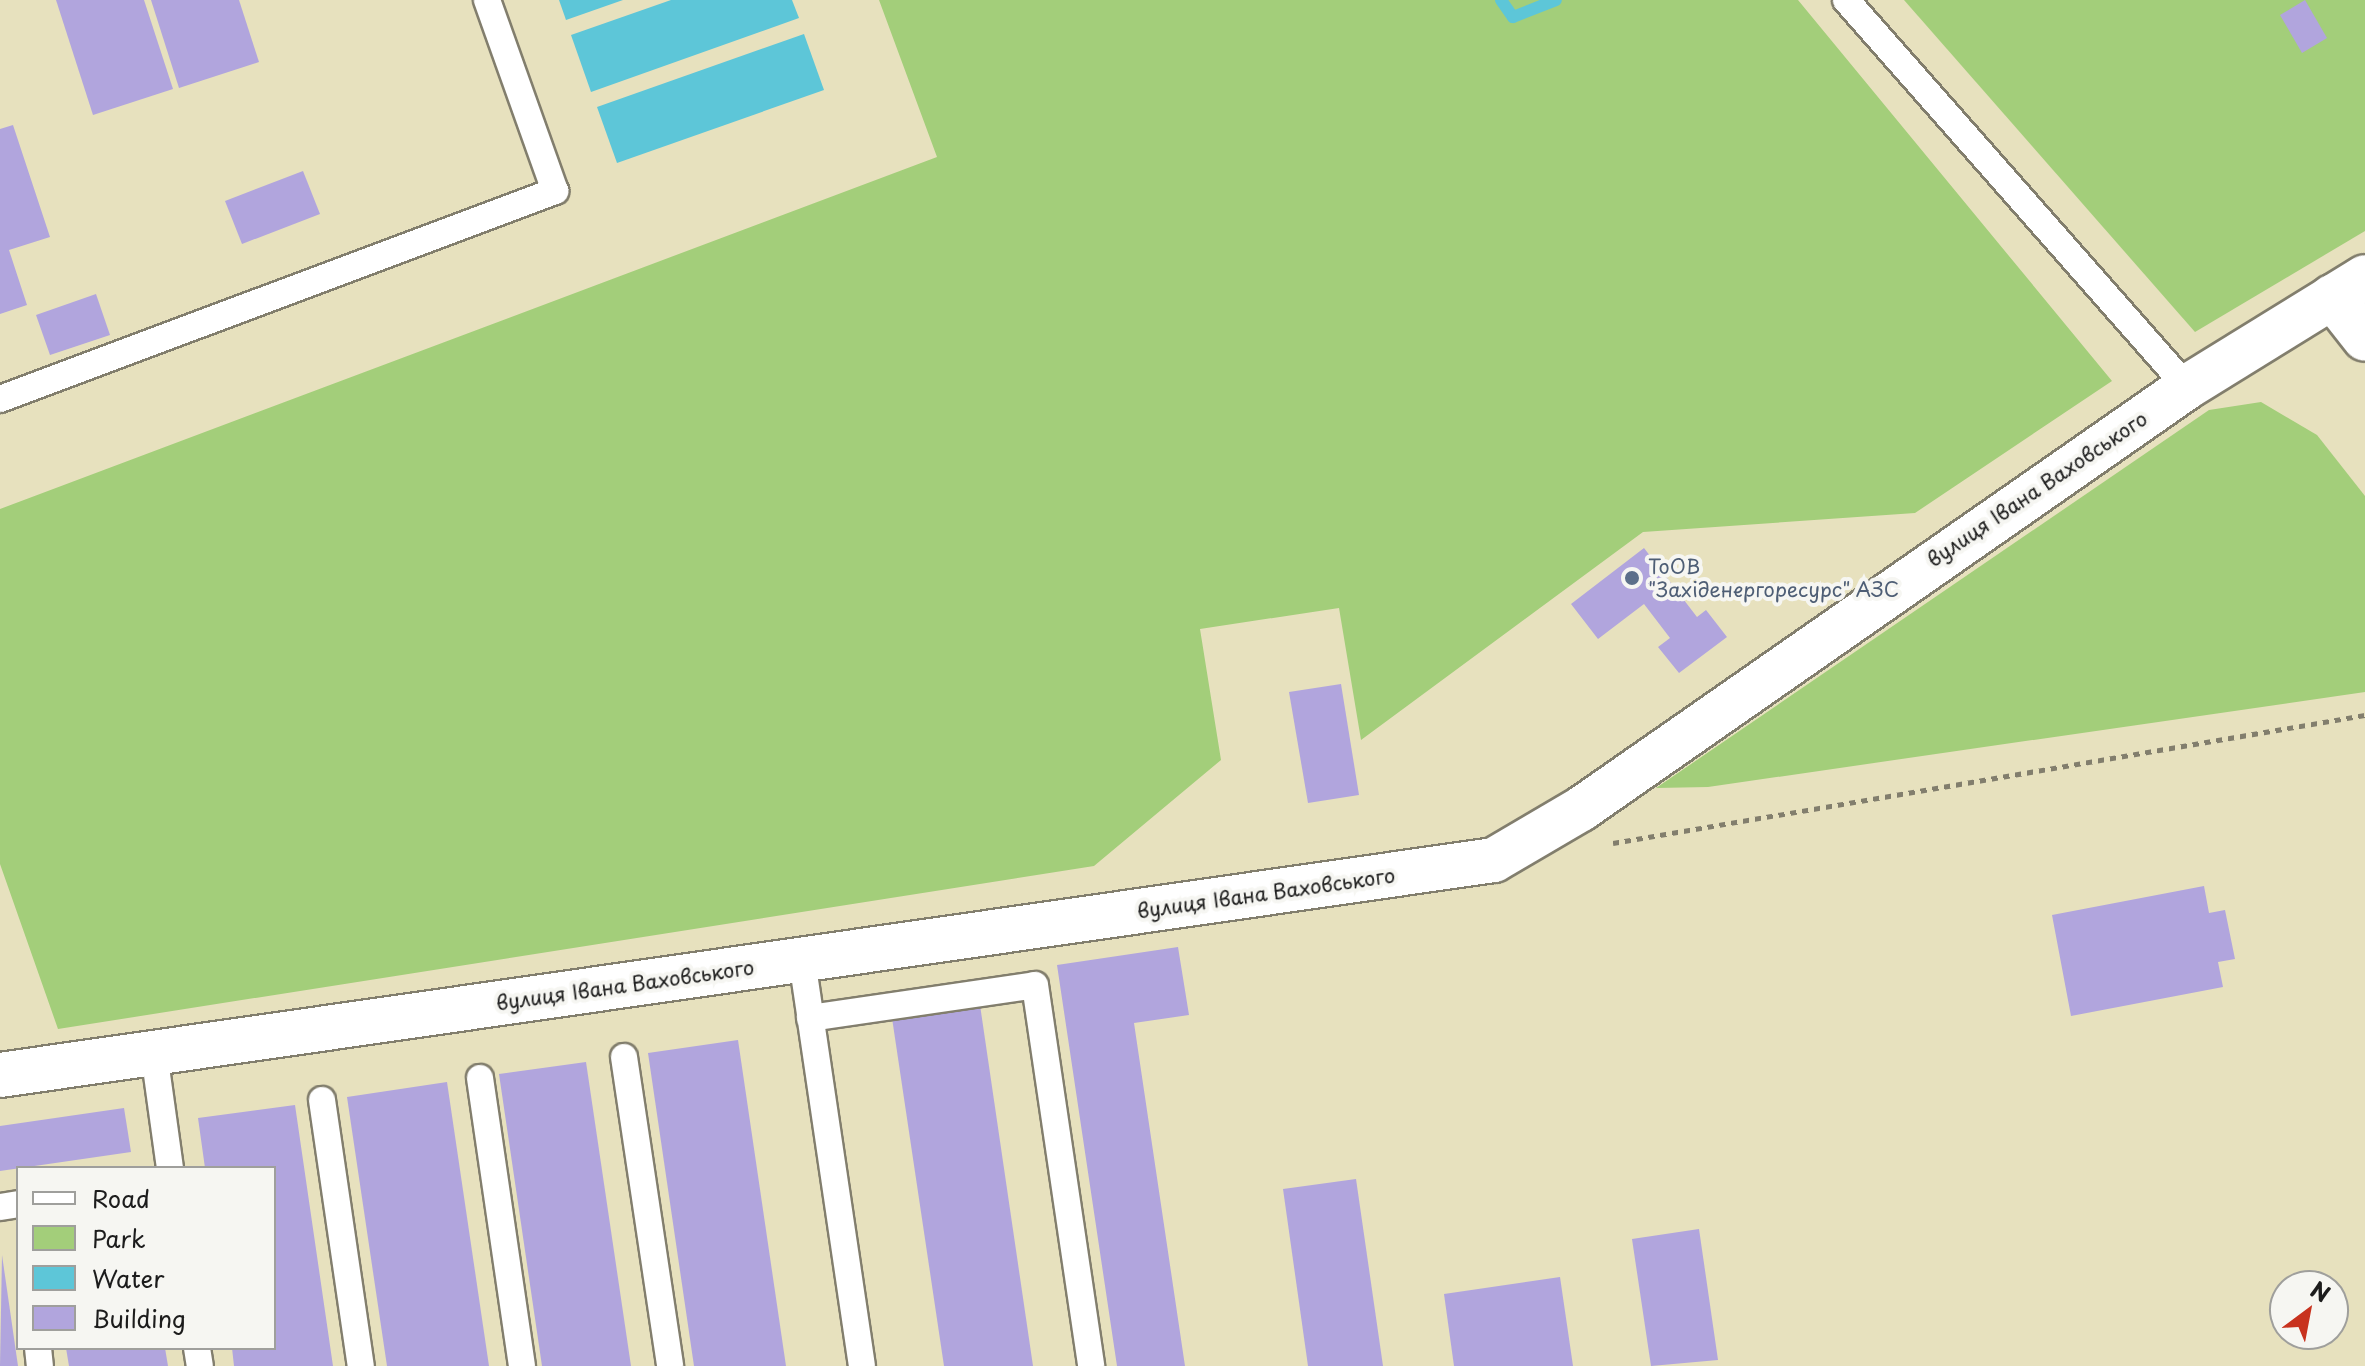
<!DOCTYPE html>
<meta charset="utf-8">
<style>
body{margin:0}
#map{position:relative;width:2365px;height:1366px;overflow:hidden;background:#e7e1be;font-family:"Playpen Sans",sans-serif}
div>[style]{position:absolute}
.green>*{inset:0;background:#a3ce7a}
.water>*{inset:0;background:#5dc6d8}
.stream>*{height:12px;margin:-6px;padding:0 6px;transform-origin:6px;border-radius:6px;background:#5dc6d8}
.building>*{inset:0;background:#b1a5dd}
.path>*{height:5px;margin-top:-2.5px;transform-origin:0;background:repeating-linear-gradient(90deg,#827e6d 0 6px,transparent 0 12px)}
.roads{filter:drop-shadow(2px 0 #827e6d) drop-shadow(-2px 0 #827e6d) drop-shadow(0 2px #827e6d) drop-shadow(0 -2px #827e6d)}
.lane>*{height:26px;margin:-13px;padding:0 13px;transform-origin:13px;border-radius:13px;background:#fff}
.secondary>*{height:44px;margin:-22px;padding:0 22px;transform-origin:22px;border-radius:22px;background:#fff}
.dots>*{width:22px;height:22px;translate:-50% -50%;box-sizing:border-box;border:4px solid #f6f6f2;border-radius:50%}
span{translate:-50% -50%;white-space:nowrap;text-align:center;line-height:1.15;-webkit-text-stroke:8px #f6f6f2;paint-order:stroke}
.street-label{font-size:20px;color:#1c1c1c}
.service-label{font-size:20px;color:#4e5e75}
.left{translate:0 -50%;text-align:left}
.legend{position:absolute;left:16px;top:1166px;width:260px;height:184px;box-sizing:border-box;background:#f6f6f2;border:2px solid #9f9f9c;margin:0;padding:10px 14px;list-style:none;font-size:24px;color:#1c1c1c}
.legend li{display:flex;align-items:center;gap:16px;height:40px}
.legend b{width:40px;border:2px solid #9f9f9c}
.north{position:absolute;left:2269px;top:1270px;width:80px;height:80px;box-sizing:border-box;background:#f6f6f2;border:2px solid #9f9f9c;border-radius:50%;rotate:32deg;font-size:22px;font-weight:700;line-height:32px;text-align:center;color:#1c1c1c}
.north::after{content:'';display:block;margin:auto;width:28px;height:36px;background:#c8321e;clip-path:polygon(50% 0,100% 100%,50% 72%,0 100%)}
</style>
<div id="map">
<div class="green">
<i style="clip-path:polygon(879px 0,1798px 0,2112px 381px,1915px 513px,1643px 532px,1361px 740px,1339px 608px,1200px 629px,1221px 760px,1094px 866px,58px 1029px,0 864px,0 509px,937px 157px)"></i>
<i style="clip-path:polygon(1904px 0,2365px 0,2365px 231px,2195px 332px)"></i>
<i style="clip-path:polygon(2261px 402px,2317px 435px,2365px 496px,2365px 692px,1708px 787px,1656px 788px,2209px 410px)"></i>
</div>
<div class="water">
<i style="clip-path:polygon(559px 0,623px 0,566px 20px)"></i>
<i style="clip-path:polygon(671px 0,792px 0,799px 18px,591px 92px,571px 35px)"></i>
<i style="clip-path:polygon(804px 34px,824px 90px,617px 163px,597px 107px)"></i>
</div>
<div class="stream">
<i style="left:1501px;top:0;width:21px;rotate:55deg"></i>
<i style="left:1513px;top:17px;width:46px;rotate:-21.6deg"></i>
</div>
<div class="building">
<i style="clip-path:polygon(56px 0,144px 0,173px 89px,93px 115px)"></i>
<i style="clip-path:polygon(151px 0,239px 0,259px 62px,179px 88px)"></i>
<i style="clip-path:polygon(2305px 0,2327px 38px,2302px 53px,2280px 15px)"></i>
<i style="clip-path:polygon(13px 125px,50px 237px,9px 250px,27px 305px,0 314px,0 129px)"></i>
<i style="clip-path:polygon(303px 171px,320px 214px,242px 244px,225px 201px)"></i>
<i style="clip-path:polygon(96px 294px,110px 335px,50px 355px,36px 315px)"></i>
<i style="clip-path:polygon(1644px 548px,1697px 617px,1706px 610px,1727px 637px,1679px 673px,1658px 647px,1670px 638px,1644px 604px,1598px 639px,1571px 604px)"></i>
<i style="clip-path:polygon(1341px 684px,1359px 795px,1308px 803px,1289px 692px)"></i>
<i style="clip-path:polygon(2204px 886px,2209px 913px,2225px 910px,2235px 959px,2218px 962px,2223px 987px,2071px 1016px,2052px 915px)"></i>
<i style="clip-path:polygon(1178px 947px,1189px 1015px,1134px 1023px,1185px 1366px,1117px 1366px,1057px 965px)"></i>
<i style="clip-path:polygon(980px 1005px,1033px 1366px,944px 1366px,892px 1018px)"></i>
<i style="clip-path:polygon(738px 1040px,786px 1366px,694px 1366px,648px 1053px)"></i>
<i style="clip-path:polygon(586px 1062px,631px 1366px,542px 1366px,499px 1074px)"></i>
<i style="clip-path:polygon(447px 1082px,489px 1366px,387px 1366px,347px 1097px)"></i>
<i style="clip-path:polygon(295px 1105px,333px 1366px,234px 1366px,232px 1348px,274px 1348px,274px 1168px,205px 1168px,198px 1118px)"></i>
<i style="clip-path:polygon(124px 1108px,131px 1152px,0 1171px,0 1126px)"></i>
<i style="clip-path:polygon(1356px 1179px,1383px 1366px,1308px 1366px,1283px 1189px)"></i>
<i style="clip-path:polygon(1699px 1229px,1718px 1360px,1651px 1366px,1632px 1239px)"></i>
<i style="clip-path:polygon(2px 1255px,18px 1366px,0 1366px)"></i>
<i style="clip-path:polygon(1560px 1277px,1573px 1366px,1454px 1366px,1444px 1294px)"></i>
<i style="clip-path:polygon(66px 1348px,165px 1348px,168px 1366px,69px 1366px)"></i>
</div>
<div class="path">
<i style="left:1613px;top:843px;width:763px;rotate:-9.66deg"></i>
</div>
<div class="roads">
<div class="lane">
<i style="left:1846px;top:0;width:516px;rotate:48.62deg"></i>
<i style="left:0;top:399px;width:593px;rotate:-20.54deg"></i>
<i style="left:555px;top:191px;width:203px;rotate:-109.6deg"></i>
<i style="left:802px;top:960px;width:410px;rotate:81.6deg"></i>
<i style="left:810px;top:1018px;width:227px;rotate:-8.3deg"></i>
<i style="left:1035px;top:985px;width:385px;rotate:81.6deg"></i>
<i style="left:154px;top:1053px;width:116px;rotate:82.1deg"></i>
<i style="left:624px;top:1057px;width:312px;rotate:81.5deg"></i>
<i style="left:480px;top:1078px;width:291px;rotate:81.7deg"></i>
<i style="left:322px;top:1100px;width:269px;rotate:81.7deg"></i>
<i style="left:0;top:1207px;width:18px;rotate:-9deg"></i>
<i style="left:38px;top:1348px;width:18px;rotate:84deg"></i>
<i style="left:197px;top:1348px;width:18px;rotate:81deg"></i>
</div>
<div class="secondary">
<i style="left:2332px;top:297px;width:53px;rotate:51.8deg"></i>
<i style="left:0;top:1075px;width:1509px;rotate:-8.19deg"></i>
<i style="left:1494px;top:860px;width:101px;rotate:-30.4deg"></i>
<i style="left:1581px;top:809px;width:738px;rotate:-34.85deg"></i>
<i style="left:2187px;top:387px;width:209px;rotate:-31.7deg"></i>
</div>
</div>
<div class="dots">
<i style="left:1632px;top:578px;background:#5c6f8a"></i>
</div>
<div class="street-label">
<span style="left:2037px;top:489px;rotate:-34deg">вулиця Івана Ваховського</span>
<span style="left:1266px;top:893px;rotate:-8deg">вулиця Івана Ваховського</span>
<span style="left:625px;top:985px;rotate:-8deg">вулиця Івана Ваховського</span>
</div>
<div class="service-label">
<span class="left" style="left:1648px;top:578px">ТоОВ<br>"Західенергоресурс" АЗС</span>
</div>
<ul class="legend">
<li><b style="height:10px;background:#fff"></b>Road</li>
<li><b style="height:22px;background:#a3ce7a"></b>Park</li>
<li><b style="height:22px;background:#5dc6d8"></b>Water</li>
<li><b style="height:22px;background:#b1a5dd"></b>Building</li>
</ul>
<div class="north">N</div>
</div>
